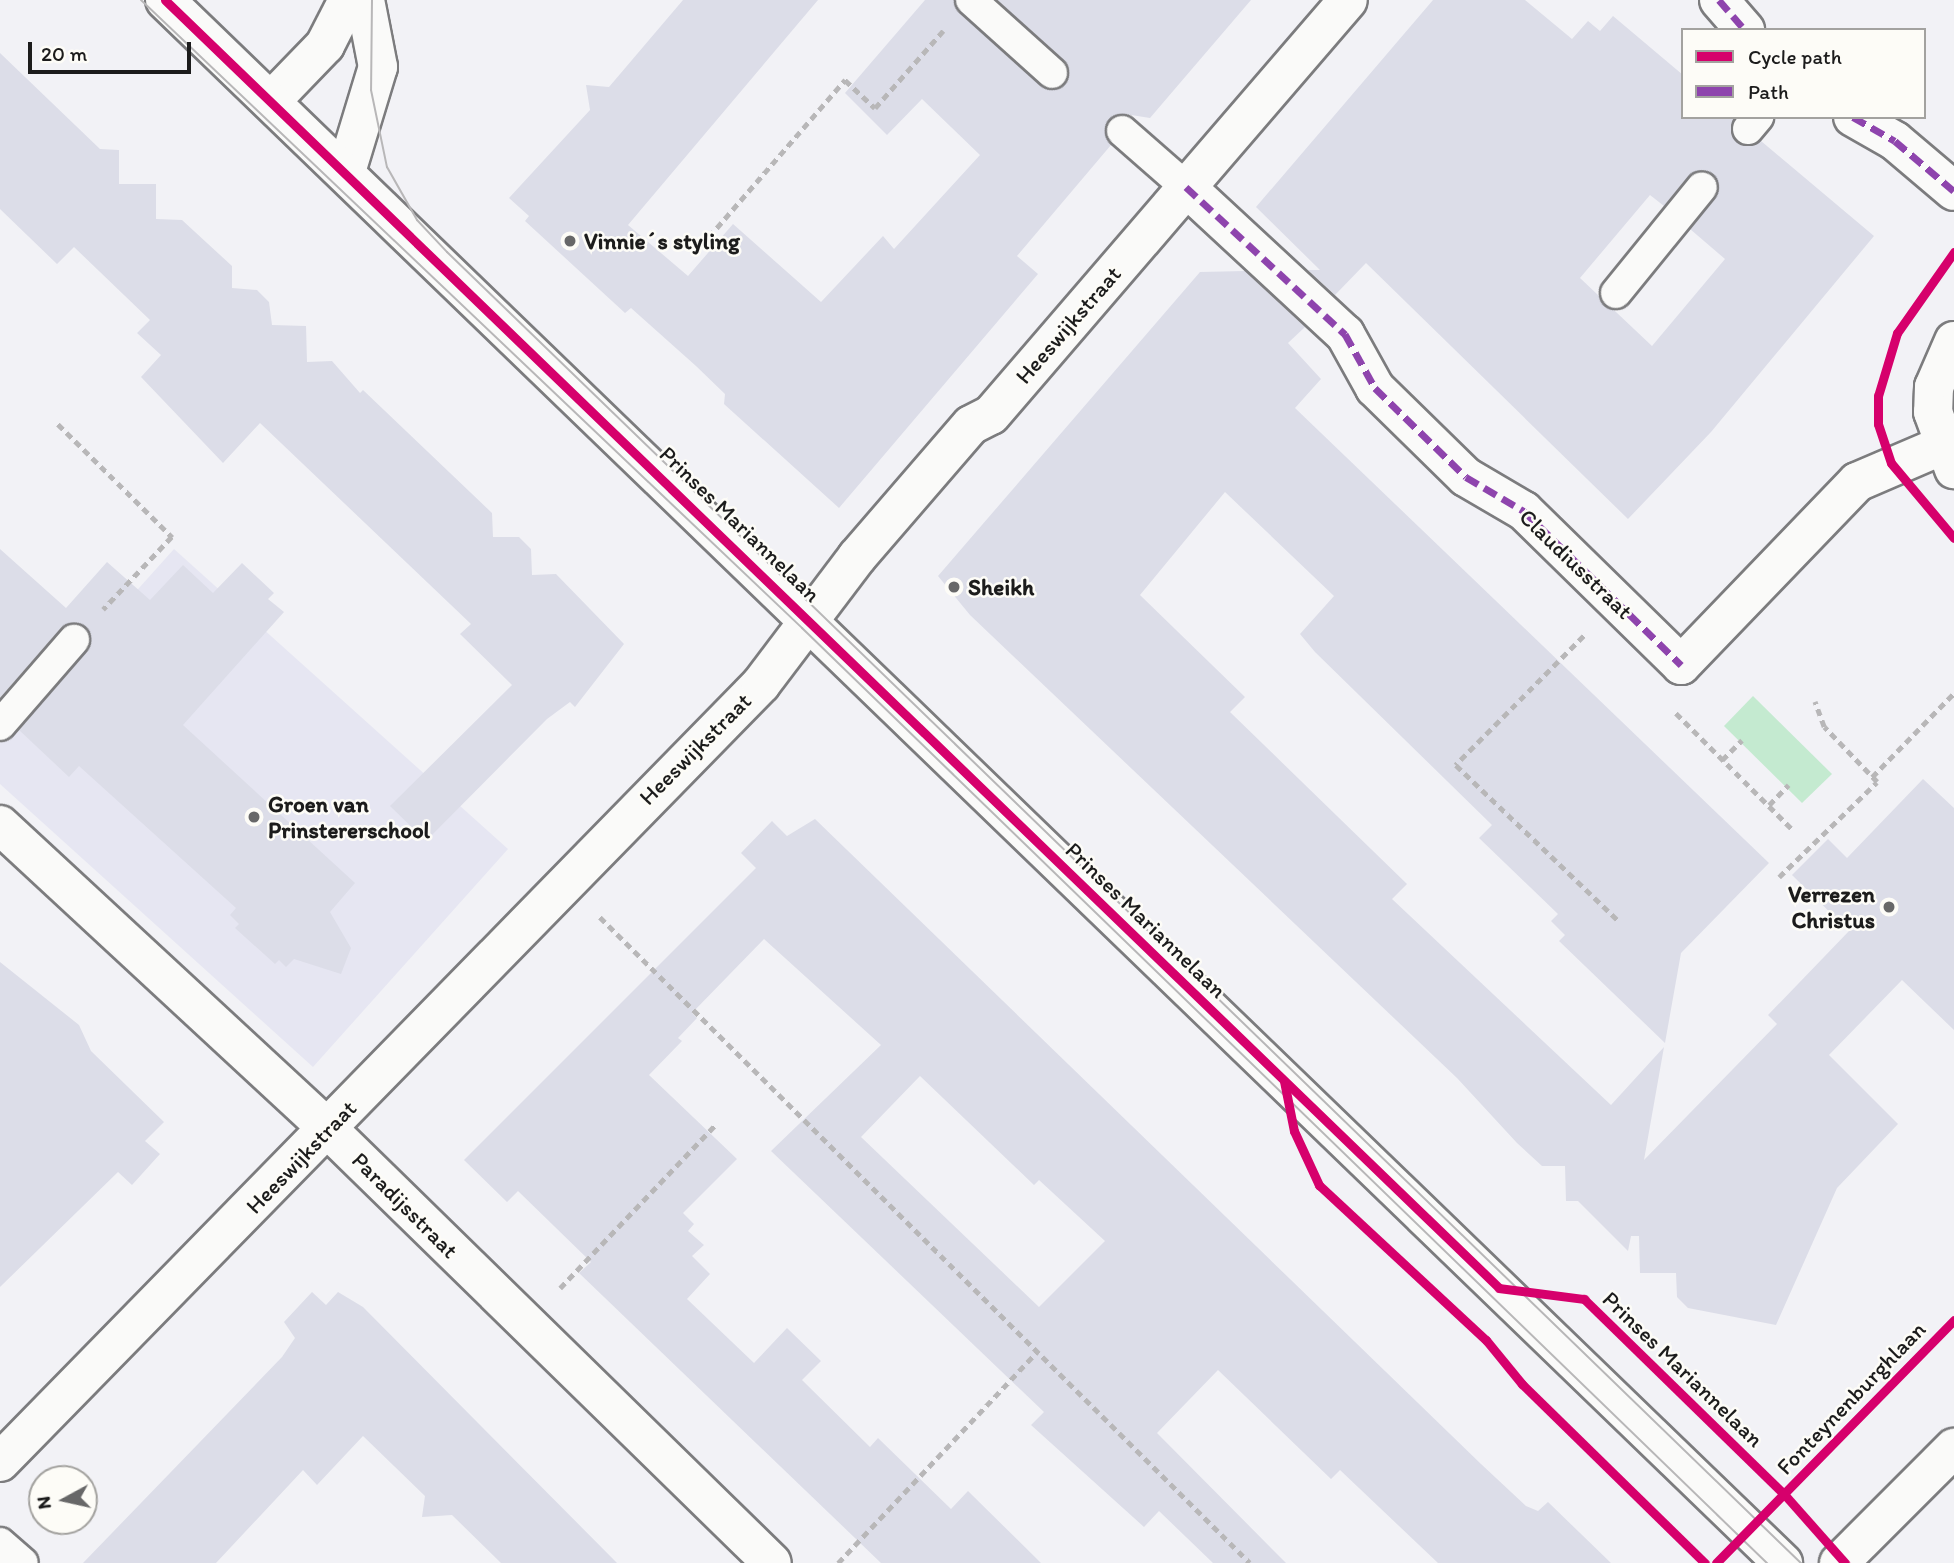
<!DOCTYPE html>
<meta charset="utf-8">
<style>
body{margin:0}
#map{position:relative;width:1954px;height:1563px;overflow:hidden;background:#f2f2f6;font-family:Itim,sans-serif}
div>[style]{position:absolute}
.built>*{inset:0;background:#e6e6f2}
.green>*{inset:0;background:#c4ead0}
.building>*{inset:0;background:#dcdde8}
.path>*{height:4.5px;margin-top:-2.25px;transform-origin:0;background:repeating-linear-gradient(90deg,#b8b7b8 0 7px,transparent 0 12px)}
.roads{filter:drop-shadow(2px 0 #7c7c7e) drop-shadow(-2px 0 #7c7c7e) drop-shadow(0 2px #7c7c7e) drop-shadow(0 -2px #7c7c7e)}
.service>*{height:30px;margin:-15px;padding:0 15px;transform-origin:15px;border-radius:15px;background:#fafaf9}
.minor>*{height:38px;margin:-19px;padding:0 19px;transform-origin:19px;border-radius:19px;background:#fafaf9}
.tertiary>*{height:38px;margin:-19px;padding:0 19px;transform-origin:19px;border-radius:19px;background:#fafaf9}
.tram>*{height:2px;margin:-1px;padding:0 1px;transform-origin:1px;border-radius:1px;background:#b8b7b8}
.quiet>*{height:7px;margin-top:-3.5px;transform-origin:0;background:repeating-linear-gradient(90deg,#8e44ad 0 14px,transparent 0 21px)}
.cycleway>*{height:9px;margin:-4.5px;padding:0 4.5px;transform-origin:4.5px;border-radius:4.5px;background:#d6006c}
.dots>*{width:19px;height:19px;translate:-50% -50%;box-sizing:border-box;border:4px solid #fdfcf7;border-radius:50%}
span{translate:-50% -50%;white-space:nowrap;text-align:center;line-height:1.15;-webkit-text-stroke:5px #fdfcf7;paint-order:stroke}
.poi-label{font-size:23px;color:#1c1c1c;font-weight:700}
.left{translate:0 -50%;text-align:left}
.right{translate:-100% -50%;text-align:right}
.street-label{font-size:23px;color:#1c1c1c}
.legend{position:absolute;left:1681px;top:28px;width:245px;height:91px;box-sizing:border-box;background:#fdfcf7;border:2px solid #a3a29f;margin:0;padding:9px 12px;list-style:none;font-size:21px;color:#1c1c1c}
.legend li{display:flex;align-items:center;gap:14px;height:35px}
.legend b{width:35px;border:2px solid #a3a29f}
.north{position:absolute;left:28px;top:1465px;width:70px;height:70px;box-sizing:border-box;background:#fdfcf7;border:2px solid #a3a29f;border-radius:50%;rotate:262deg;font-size:19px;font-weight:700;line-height:28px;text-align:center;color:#1c1c1c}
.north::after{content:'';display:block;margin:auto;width:24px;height:32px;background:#676768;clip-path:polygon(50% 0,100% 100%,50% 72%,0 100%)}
.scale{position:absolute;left:28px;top:42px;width:163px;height:32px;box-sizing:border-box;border:4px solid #1c1c1c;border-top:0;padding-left:9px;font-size:21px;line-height:24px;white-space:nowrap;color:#1c1c1c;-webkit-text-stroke:5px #fdfcf7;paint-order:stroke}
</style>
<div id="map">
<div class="built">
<i style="clip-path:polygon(174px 549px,508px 849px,313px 1067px,0 784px,0 743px)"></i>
</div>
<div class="green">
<i style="clip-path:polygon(1753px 696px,1832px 774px,1802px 803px,1724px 726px)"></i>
</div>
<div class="building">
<i style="clip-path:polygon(683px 0,818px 0,628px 225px,688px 276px,733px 224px,821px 302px,883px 236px,894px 249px,980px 155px,922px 99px,887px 135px,845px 93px,925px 0,954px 0,959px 13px,1049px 90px,1065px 84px,1068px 67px,997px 0,1251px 0,1150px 118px,1125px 114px,1108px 120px,1111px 145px,1017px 256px,1038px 274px,839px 508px,724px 404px,725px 394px,696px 366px,631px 308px,625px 313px,525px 221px,529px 216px,509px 198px,590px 110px,586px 85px,609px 87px)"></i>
<i style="clip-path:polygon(evenodd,1433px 0,1525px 0,1572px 39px,1588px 21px,1600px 31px,1613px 16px,1683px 75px,1683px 117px,1733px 117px,1736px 142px,1761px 141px,1874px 236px,1711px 432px,1628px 519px,1366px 263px,1335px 295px,1308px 270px,1320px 270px,1256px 207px,1433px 0,1704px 170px,1713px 174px,1719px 190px,1690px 229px,1725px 259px,1652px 346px,1580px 278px,1650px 195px,1664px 206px,1689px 176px,1704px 170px)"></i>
<i style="clip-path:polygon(0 53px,100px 149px,119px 150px,119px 184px,156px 184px,156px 219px,182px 220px,232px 266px,232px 288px,257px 290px,269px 302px,272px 325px,306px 326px,307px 362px,332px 361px,360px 393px,363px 390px,492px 513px,493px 537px,519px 537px,531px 549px,532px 575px,556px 574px,624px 644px,575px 707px,570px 702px,547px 719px,426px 841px,390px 806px,512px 685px,460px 634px,471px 624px,260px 423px,223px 463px,141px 377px,161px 355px,137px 333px,150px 320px,74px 247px,57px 264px,0 209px)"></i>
<i style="clip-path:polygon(1245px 271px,1305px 327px,1288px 343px,1321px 379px,1295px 408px,1769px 863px,1681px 953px,1665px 1043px,1559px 941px,1565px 935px,1551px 921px,1558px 914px,1479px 838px,1492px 825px,1315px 652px,1300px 634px,1334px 596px,1225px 492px,1140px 595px,1245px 697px,1230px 712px,1407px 884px,1392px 899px,1611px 1105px,1664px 1047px,1644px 1160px,1777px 1024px,1768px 1015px,1849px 931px,1792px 875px,1828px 839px,1847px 858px,1923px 779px,1954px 808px,1954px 1030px,1902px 980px,1829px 1055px,1898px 1124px,1837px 1188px,1776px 1325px,1688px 1308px,1677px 1297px,1676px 1273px,1640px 1273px,1639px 1236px,1631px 1236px,1628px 1251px,1578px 1201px,1566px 1201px,1565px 1166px,1542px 1166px,1517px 1143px,1457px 1078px,970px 615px,938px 576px,1200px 272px)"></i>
<i style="clip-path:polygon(0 549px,66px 608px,107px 562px,150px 600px,183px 565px,213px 593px,242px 563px,274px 593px,268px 599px,284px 612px,183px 725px,355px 883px,330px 912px,351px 948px,341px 974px,294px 959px,286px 967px,279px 960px,275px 964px,235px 928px,239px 924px,230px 915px,236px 908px,79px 766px,69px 777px,19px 730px,87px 651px,91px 635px,78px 623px,61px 628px,0 698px)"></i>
<i style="clip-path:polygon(evenodd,815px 819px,1481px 1464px,1526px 1506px,1538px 1511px,1548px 1502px,1611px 1563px,1438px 1563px,1340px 1470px,1331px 1479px,1218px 1370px,1157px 1433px,1286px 1563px,1213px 1563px,1159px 1511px,1144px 1527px,1031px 1425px,1044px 1412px,771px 1151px,881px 1045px,764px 939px,692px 1013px,697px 1018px,678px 1038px,682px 1041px,649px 1075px,737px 1159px,683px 1213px,694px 1224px,688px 1231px,704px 1245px,692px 1256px,710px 1274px,687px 1299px,754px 1363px,787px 1328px,821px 1361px,802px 1380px,870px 1447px,878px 1438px,951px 1509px,968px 1491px,1041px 1563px,881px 1563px,579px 1273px,591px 1262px,518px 1191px,507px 1202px,464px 1160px,756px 868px,741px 853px,772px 821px,787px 836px,815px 819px,920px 1076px,1034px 1185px,1039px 1180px,1105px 1241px,1039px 1307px,861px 1137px,920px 1076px)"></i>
<i style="clip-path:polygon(0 962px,79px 1025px,91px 1051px,164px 1122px,145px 1141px,160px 1154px,132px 1185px,118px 1172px,0 1287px)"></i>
<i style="clip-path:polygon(312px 1292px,326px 1305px,338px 1292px,363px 1307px,617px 1563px,501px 1563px,452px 1515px,422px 1517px,425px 1496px,363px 1436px,317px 1485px,303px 1470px,216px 1563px,83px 1563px,282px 1357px,295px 1338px,284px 1322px)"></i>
</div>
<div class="path">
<i style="left:701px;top:246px;width:220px;rotate:-49.1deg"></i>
<i style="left:845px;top:80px;width:41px;rotate:43deg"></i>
<i style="left:875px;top:108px;width:103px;rotate:-48.6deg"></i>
<i style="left:58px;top:424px;width:161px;rotate:44.7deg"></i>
<i style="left:172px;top:537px;width:100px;rotate:133.4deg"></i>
<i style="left:1584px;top:636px;width:182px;rotate:134.8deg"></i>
<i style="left:1456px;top:765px;width:227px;rotate:43.8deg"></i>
<i style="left:1676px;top:713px;width:167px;rotate:45deg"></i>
<i style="left:1722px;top:760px;width:28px;rotate:-45deg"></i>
<i style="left:1872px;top:777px;width:117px;rotate:-45.7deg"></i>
<i style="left:1769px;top:805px;width:28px;rotate:-46deg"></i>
<i style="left:1779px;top:877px;width:136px;rotate:-44.1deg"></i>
<i style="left:1877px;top:782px;width:76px;rotate:-133.9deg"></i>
<i style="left:1824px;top:727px;width:27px;rotate:-110deg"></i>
<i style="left:600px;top:917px;width:916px;rotate:44.82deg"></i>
<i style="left:560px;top:1288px;width:228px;rotate:-46.4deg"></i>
<i style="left:838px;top:1563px;width:290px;rotate:-46.7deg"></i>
</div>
<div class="roads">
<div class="service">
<i style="left:971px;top:0;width:109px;rotate:42deg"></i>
<i style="left:1748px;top:129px;width:16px;rotate:-50deg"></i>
<i style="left:1122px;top:131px;width:85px;rotate:41.2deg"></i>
<i style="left:1616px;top:293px;width:136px;rotate:-50.9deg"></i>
<i style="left:0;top:725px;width:113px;rotate:-49deg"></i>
<i style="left:0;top:1543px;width:30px;rotate:41deg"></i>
</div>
<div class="minor">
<i style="left:1719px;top:0;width:40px;rotate:49deg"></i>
<i style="left:271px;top:101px;width:78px;rotate:-46deg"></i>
<i style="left:325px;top:45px;width:51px;rotate:-62.9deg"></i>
<i style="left:1853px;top:117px;width:48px;rotate:29.7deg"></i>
<i style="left:1895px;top:141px;width:77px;rotate:40.3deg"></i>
<i style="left:346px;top:172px;width:110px;rotate:-73.1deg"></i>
<i style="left:378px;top:67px;width:68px;rotate:-101deg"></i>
<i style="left:1186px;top:187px;width:217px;rotate:42.8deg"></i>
<i style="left:1345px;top:334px;width:62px;rotate:60.9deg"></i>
<i style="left:1375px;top:388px;width:127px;rotate:44.4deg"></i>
<i style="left:1466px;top:477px;width:67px;rotate:30.4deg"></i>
<i style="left:1524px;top:511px;width:220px;rotate:44.4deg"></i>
<i style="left:1681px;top:665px;width:254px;rotate:-46.1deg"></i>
<i style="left:1857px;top:482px;width:91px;rotate:-23.2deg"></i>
<i style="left:0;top:825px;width:449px;rotate:42.8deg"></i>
<i style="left:329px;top:1130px;width:619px;rotate:44.35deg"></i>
<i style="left:0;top:1462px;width:1088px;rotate:-45.63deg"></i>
<i style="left:761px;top:684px;width:159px;rotate:-52.9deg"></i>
<i style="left:857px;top:557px;width:174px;rotate:-49.2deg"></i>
<i style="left:971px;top:425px;width:22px;rotate:-27deg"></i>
<i style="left:991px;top:415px;width:547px;rotate:-49.3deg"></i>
</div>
<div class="tertiary">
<i style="left:165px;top:0;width:2250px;rotate:44.01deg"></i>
<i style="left:1954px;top:341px;width:50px;rotate:113.5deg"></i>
<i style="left:1934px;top:387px;width:25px;rotate:92deg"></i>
<i style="left:1933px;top:412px;width:61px;rotate:69.8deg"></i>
<i style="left:1839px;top:1563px;width:163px;rotate:-45deg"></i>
</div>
</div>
<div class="tram">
<i style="left:141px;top:0;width:912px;rotate:43.53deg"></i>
<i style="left:802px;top:628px;width:1344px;rotate:44.1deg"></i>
<i style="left:372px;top:0;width:90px;rotate:90.6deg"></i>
<i style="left:371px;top:90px;width:79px;rotate:78.3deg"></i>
<i style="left:387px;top:167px;width:61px;rotate:60.5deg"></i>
<i style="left:417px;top:220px;width:44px;rotate:46.8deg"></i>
<i style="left:447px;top:252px;width:1885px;rotate:44.08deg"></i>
</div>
<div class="quiet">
<i style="left:1719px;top:0;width:40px;rotate:49deg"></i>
<i style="left:1853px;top:117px;width:48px;rotate:29.7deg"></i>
<i style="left:1895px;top:141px;width:77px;rotate:40.3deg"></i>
<i style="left:1186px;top:187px;width:217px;rotate:42.8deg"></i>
<i style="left:1345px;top:334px;width:62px;rotate:60.9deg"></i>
<i style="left:1375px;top:388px;width:127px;rotate:44.4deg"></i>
<i style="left:1466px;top:477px;width:67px;rotate:30.4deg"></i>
<i style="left:1524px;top:511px;width:220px;rotate:44.4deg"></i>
</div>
<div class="cycleway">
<i style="left:165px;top:0;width:1854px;rotate:43.99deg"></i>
<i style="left:1499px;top:1288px;width:86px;rotate:7.4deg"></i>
<i style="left:1584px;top:1299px;width:279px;rotate:44.3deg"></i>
<i style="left:1784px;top:1494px;width:92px;rotate:48.5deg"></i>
<i style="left:1954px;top:252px;width:99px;rotate:125.1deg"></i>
<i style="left:1897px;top:333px;width:66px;rotate:106.8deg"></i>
<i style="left:1878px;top:396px;width:28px;rotate:90deg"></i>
<i style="left:1878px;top:424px;width:41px;rotate:71.6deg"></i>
<i style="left:1891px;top:463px;width:98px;rotate:50deg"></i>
<i style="left:1284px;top:1081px;width:51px;rotate:78.7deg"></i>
<i style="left:1294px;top:1131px;width:60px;rotate:65.2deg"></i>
<i style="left:1319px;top:1185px;width:228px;rotate:42.9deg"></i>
<i style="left:1486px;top:1340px;width:57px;rotate:50.7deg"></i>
<i style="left:1522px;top:1384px;width:256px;rotate:44.4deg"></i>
<i style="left:1716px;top:1563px;width:340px;rotate:-45.6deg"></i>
</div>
<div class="dots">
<i style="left:570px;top:241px;background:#676768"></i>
<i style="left:954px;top:587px;background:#676768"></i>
<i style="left:254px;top:817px;background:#676768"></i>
<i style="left:1889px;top:907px;background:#676768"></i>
</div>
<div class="poi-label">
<span class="left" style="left:584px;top:241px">Vinnie´s styling</span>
<span class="left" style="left:968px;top:587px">Sheikh</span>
<span class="left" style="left:268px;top:817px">Groen van<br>Prinstererschool</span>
<span class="right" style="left:1875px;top:907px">Verrezen<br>Christus</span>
</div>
<div class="street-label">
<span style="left:1068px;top:325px;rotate:-49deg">Heeswijkstraat</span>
<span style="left:740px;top:524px;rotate:44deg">Prinses Mariannelaan</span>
<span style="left:1576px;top:564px;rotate:44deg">Claudiusstraat</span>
<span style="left:695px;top:749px;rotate:-45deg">Heeswijkstraat</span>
<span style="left:1146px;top:920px;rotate:44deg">Prinses Mariannelaan</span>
<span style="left:301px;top:1157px;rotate:-46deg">Heeswijkstraat</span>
<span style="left:405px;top:1205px;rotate:45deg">Paradijsstraat</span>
<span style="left:1683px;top:1369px;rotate:44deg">Prinses Mariannelaan</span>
<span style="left:1851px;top:1398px;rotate:-46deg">Fonteynenburghlaan</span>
</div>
<ul class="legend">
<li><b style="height:9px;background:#d6006c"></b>Cycle path</li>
<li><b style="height:9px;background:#8e44ad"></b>Path</li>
</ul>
<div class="north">N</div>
<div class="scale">20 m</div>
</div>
